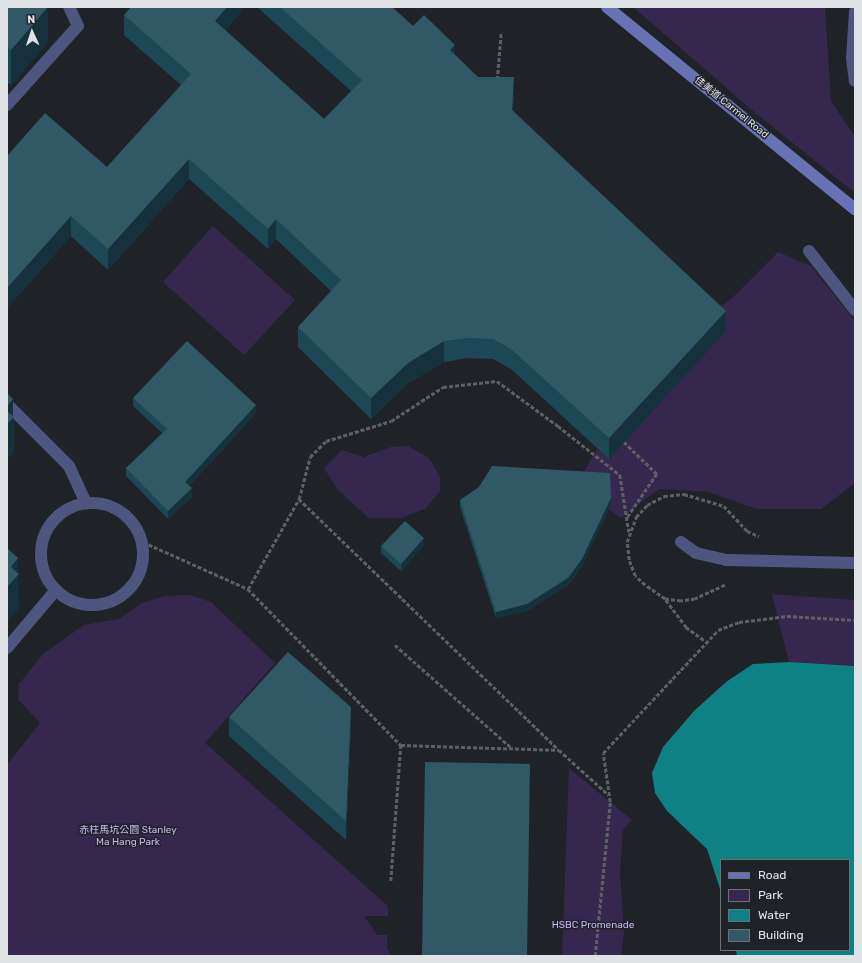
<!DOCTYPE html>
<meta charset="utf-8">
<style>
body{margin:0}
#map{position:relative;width:862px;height:963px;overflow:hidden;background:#1f2328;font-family:Rubik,"Noto Sans TC",sans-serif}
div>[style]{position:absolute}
.green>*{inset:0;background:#36274e}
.water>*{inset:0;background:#0e8185}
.path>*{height:2.5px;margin-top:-1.25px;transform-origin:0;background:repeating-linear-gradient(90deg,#5c6064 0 4px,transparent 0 6px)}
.lane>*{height:12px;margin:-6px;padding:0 6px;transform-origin:6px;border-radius:6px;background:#4e567f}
.lane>.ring{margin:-6px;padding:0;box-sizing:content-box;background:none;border:12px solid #4e567f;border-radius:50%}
.street>*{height:12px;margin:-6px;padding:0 6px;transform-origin:6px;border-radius:6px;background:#4e567f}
.secondary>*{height:12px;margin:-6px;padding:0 6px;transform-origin:6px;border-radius:6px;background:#6672b3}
.wall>*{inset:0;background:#1c4755}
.shaded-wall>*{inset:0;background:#14313c}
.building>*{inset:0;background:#315865}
span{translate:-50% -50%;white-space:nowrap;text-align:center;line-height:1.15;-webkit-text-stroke:3px #1f2328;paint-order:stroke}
.street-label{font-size:10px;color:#dfe3e6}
.park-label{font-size:10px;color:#cab2f5}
.frame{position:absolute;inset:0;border:8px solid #dfe3e6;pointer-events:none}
.legend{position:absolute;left:720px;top:859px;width:130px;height:92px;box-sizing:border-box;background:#1f2328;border:1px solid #6c7074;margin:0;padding:5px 7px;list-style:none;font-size:12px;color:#dfe3e6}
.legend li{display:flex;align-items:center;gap:8px;height:20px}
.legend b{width:20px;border:1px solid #6c7074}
.north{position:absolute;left:12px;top:12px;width:40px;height:40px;-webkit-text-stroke:3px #1f2328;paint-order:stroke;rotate:357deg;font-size:11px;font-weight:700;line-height:16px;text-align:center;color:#dfe3e6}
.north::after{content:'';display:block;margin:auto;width:14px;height:18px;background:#dfe3e6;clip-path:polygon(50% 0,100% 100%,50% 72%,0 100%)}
</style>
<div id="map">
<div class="green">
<i style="clip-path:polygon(633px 7px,825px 7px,831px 101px,855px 137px,855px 193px,753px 111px)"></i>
<i style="clip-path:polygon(213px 226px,295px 300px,244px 355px,163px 282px)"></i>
<i style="clip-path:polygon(778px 252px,811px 266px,855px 321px,855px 483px,821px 509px,757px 509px,708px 492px,659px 489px,621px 518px,585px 493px,581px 477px,614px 419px,687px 334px,733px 297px)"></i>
<i style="clip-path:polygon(408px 446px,429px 458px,440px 477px,440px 491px,426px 508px,402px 518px,369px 518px,338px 490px,324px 468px,342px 450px,364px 457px,391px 447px)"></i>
<i style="clip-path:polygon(772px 594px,855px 600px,855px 666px,789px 662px)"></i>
<i style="clip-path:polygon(189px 595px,211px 602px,275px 663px,205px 743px,388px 906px,388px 916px,364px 916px,377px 935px,387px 935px,387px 949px,392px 956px,7px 956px,7px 765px,40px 723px,18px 699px,19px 684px,43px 654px,84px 625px,119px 619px,142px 603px,165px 596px)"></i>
<i style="clip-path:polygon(569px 768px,632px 820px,623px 830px,620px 872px,624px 931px,621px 956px,562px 956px)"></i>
</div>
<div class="water">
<i style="clip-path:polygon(789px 662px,855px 666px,855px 956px,737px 956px,736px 950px,849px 950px,849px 860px,721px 860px,721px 892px,707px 849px,667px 811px,655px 793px,652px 773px,663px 747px,694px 711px,726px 682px,753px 664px)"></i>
</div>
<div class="path">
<i style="left:497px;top:80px;width:48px;rotate:-85.2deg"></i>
<i style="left:624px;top:442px;width:46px;rotate:44.1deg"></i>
<i style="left:657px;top:474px;width:53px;rotate:124.3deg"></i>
<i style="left:299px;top:499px;width:361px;rotate:44deg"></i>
<i style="left:143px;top:542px;width:115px;rotate:24.1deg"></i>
<i style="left:248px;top:589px;width:219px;rotate:45.6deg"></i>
<i style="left:401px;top:745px;width:136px;rotate:94.2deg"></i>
<i style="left:725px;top:585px;width:33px;rotate:155deg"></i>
<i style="left:695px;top:599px;width:14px;rotate:172deg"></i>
<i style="left:681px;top:601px;width:16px;rotate:-173deg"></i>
<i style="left:665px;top:599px;width:24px;rotate:-145deg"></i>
<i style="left:645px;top:585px;width:13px;rotate:-138deg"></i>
<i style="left:635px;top:576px;width:17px;rotate:-111deg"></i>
<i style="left:629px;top:560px;width:18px;rotate:-96deg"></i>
<i style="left:627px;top:542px;width:27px;rotate:-70deg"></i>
<i style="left:636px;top:517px;width:16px;rotate:-47deg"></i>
<i style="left:647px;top:505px;width:19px;rotate:-28deg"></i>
<i style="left:664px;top:496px;width:20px;rotate:-6deg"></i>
<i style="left:684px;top:494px;width:42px;rotate:16.7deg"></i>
<i style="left:724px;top:506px;width:34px;rotate:47deg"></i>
<i style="left:747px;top:531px;width:13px;rotate:23deg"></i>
<i style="left:248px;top:589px;width:103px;rotate:-60.5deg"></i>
<i style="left:299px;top:499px;width:43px;rotate:-75.3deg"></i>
<i style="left:310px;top:457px;width:23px;rotate:-45deg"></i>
<i style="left:326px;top:441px;width:68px;rotate:-17.1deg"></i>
<i style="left:391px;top:421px;width:62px;rotate:-33.2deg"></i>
<i style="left:443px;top:387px;width:54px;rotate:-6.3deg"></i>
<i style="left:497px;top:381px;width:76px;rotate:36.4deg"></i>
<i style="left:558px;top:426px;width:79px;rotate:38.3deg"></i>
<i style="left:620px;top:475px;width:58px;rotate:81deg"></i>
<i style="left:666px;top:600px;width:34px;rotate:53deg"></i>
<i style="left:686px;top:627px;width:24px;rotate:36deg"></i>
<i style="left:395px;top:645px;width:157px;rotate:41.4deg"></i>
<i style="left:401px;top:745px;width:158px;rotate:1.8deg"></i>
<i style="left:559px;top:750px;width:67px;rotate:42deg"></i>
<i style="left:199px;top:956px;width:13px"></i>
<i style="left:595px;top:956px;width:155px;rotate:-84.4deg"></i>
<i style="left:610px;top:802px;width:49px;rotate:-98.1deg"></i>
<i style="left:603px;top:753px;width:168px;rotate:-46.9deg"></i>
<i style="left:718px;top:630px;width:22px;rotate:-21deg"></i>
<i style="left:739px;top:622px;width:48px;rotate:-7.1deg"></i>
<i style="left:787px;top:616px;width:68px;rotate:3.4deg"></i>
</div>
<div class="lane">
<i style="left:855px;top:12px;width:46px;rotate:93.7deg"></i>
<i style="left:852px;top:58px;width:23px;rotate:83deg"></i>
<i style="left:7px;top:105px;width:106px;rotate:-48.1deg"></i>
<i style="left:78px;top:26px;width:21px;rotate:-115deg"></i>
<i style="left:809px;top:251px;width:75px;rotate:52.1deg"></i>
<i style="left:7px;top:404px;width:88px;rotate:45deg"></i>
<i style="left:69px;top:466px;width:41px;rotate:65.3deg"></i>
<i class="ring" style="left:41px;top:503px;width:90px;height:90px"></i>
<i style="left:7px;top:648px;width:76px;rotate:-49.8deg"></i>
</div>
<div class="street">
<i style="left:681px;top:542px;width:19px;rotate:36deg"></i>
<i style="left:696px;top:553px;width:31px;rotate:13deg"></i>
<i style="left:726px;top:560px;width:129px;rotate:1.3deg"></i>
</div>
<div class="secondary">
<i style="left:607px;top:7px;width:320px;rotate:39.2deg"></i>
</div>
<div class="wall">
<i style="clip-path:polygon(7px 7px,48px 42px,11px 85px,7px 82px)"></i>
<i style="clip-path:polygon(131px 7px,245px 7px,225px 30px,324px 119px,351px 91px,257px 7px,392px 7px,413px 26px,455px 55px,478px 77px,514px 98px,513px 111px,726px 331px,609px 459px,511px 369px,493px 359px,468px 358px,444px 362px,408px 383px,371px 419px,298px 347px,298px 327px,331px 291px,276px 239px,268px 249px,189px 179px,108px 270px,71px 236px,7px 308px,7px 156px,107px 167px,181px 85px,124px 35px,124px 15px)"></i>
<i style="clip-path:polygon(133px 398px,256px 413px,189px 486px,192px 497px,168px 519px,126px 476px,126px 468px,162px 433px,133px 406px)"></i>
<i style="clip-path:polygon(460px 500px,611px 505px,582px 566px,568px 585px,527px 611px,496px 618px,460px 507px)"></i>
<i style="clip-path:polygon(424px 545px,401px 571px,381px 553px,381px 546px)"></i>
<i style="clip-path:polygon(229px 717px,351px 726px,346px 840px,229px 736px)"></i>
</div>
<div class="shaded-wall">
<i style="clip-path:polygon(48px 7px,48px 42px,11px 85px,11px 50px)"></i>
<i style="clip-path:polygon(227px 7px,245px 7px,215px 41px,215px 21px)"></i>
<i style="clip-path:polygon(455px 45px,455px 65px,450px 50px)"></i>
<i style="clip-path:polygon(514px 77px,514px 98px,512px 130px,512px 110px)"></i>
<i style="clip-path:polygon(189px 159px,189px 179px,108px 270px,108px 249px)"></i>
<i style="clip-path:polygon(71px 216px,71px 236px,7px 308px,7px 288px)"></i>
<i style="clip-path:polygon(276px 219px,276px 239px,268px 249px,268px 229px)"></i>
<i style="clip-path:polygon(726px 311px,726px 331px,609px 459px,609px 438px)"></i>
<i style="clip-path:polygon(444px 341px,444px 362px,408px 383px,371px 419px,371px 398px,408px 363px)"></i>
<i style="clip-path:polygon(13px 399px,13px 418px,14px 417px,14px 452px,7px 459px,7px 406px)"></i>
<i style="clip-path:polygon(256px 405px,256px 413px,185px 490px,185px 482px)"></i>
<i style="clip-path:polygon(192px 488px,192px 497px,168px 519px,168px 511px)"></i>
<i style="clip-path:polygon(611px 498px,611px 505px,582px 566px,568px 585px,527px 611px,496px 618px,496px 612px)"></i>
<i style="clip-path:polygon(424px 538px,424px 545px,401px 571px,401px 564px)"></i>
<i style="clip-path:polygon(18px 558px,19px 609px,7px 622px,7px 587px,11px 567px)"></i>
<i style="clip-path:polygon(351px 707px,351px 726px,346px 840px,346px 821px)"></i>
</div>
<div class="building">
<i style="clip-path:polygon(7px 7px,48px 7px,11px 50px,7px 47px)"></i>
<i style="clip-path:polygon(131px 7px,227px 7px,215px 21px,324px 119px,362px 80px,280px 7px,392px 7px,413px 26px,424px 15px,455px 45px,450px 50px,478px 77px,514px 77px,512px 110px,726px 311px,609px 438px,511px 349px,493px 339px,468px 338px,444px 341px,408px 363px,371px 398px,298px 327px,341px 280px,276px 219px,268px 229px,189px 159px,108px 249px,71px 216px,7px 288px,7px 156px,45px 113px,107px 167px,191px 74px,124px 15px)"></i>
<i style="clip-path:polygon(187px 341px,256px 405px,185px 482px,192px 488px,168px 511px,126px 468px,167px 429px,133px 398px)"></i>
<i style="clip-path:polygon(7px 393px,13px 399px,7px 406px)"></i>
<i style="clip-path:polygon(7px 411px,14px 417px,7px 424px)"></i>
<i style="clip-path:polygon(492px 466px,610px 473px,611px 498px,582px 559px,568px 578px,527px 604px,496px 612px,460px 500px,479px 487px)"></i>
<i style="clip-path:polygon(405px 521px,424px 538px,401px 564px,381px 546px)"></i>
<i style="clip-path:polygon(7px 548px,18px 558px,11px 567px,19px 574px,7px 587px)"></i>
<i style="clip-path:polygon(288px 652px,351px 707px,346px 821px,229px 717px)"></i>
<i style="clip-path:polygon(425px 762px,530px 764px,527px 956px,422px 956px)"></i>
</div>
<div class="street-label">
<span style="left:731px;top:108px;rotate:39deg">佳美道 Carmel Road</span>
</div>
<div class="park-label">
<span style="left:128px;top:836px">赤柱馬坑公園 Stanley<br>Ma Hang Park</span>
<span style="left:593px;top:926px">HSBC Promenade</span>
</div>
<div class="frame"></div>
<ul class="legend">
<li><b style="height:5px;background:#6672b3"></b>Road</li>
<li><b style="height:11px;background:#36274e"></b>Park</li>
<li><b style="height:11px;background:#0e8185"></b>Water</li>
<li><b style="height:11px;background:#315865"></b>Building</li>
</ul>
<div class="north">N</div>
</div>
